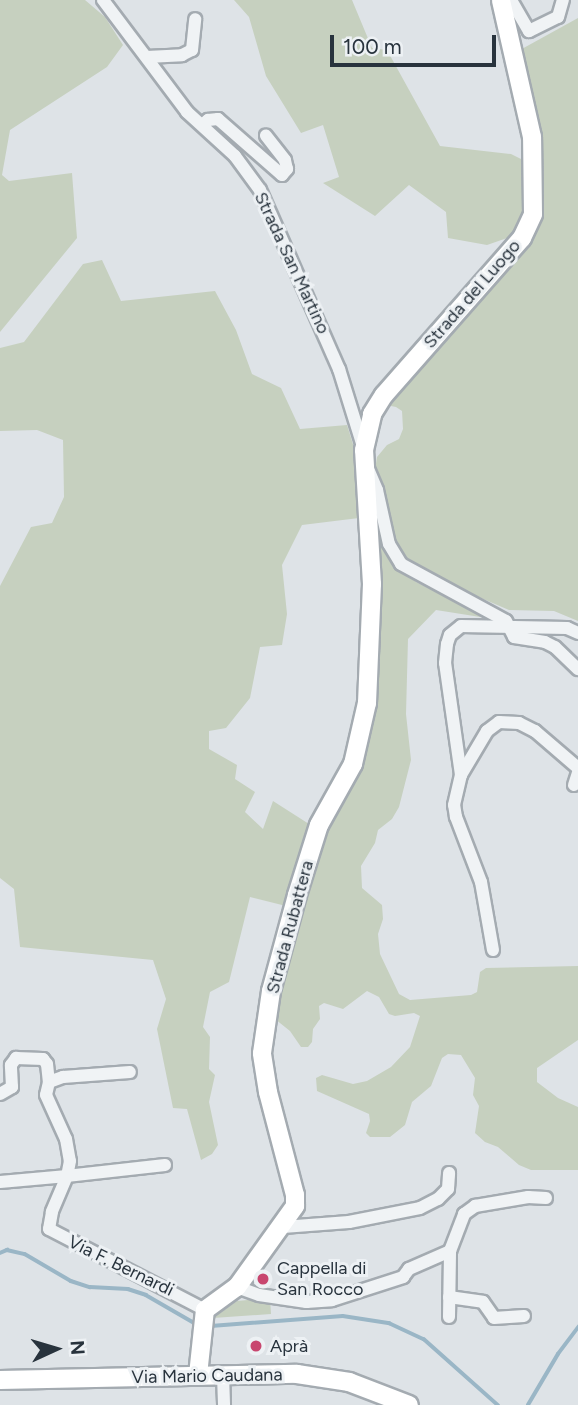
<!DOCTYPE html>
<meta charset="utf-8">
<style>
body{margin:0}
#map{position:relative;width:578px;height:1405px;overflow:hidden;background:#dee3e7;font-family:Figtree,sans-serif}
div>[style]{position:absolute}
.green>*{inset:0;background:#c6d0bf}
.stream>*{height:3.5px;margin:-1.75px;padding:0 1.75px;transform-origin:1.75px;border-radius:1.75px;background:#9ab6c6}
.roads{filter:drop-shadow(2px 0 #a4abb1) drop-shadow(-2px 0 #a4abb1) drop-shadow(0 2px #a4abb1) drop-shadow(0 -2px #a4abb1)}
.street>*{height:12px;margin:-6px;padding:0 6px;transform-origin:6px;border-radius:6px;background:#f0f3f5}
.secondary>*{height:18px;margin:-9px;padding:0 9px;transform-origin:9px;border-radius:9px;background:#fff}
.dots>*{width:19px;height:19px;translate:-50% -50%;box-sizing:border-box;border:4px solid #edf1f4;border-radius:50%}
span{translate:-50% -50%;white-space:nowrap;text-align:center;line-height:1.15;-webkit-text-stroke:6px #edf1f4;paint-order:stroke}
.street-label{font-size:18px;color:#28333d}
.poi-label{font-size:18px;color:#28333d}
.left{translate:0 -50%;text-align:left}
.north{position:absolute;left:21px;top:1314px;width:70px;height:70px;-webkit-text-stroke:5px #edf1f4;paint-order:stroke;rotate:86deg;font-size:19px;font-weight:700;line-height:28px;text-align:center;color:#28333d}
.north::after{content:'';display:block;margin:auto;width:24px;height:32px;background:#28333d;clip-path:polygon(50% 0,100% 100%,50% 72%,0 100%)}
.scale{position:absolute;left:330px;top:35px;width:166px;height:32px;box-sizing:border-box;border:4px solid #28333d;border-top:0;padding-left:9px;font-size:21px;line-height:24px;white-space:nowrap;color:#28333d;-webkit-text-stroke:5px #edf1f4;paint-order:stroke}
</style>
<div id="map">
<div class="green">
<i style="clip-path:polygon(0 0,85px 0,105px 17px,123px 45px,107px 67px,10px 130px,2px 175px,9px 181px,72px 173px,77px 238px,0 332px)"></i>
<i style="clip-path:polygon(234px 0,352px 0,372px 48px,387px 50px,440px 146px,511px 154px,527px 162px,531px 194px,521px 233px,487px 245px,448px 238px,446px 212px,409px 185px,375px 216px,323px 183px,339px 177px,323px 125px,301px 133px,266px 76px,249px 17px)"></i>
<i style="clip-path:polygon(578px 18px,578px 621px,554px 611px,509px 610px,420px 572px,405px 562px,387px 522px,385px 498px,375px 470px,377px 457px,387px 445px,399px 439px,403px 429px,402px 411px,396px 407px,381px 404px,541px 216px,542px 171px,536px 111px,520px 50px)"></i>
<i style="clip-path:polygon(102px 260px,121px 301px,215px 291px,236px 330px,252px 374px,281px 388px,300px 429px,347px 425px,357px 457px,359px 518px,302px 525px,282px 565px,287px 614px,282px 645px,260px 647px,250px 698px,226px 728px,209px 731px,209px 749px,237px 765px,235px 779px,255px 792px,245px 812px,263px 829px,273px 801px,309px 824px,286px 906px,250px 897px,229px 982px,210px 992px,203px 1027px,210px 1037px,209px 1069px,215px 1075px,209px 1102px,218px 1145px,212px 1154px,201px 1160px,187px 1109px,173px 1108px,157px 1029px,166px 999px,153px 960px,20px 947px,14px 889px,0 878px,0 586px,31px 527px,52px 523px,64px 497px,63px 440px,37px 430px,0 431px,0 348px,24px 342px,83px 264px)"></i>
<i style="clip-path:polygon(376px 535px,381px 539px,391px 562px,416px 582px,493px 619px,436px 610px,408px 639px,406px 714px,411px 760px,399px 807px,392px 819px,378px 830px,375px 843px,361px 866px,362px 888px,382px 905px,383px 919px,378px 934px,380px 954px,399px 994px,410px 1000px,471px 995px,477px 992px,480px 972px,486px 968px,578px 966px,578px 1040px,537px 1068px,537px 1082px,558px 1098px,578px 1107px,578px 1170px,531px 1170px,519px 1165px,498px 1147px,485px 1142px,475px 1133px,479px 1106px,473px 1095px,475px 1078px,461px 1055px,448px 1054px,442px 1058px,431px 1086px,412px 1102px,405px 1125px,390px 1137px,370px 1137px,366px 1133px,370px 1121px,369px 1114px,317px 1091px,316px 1078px,322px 1075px,353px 1084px,367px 1081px,391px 1067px,410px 1047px,420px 1016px,414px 1013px,395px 1016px,389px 1014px,379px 997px,367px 991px,343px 1009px,324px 1003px,319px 1006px,320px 1019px,313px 1029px,312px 1042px,308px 1047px,301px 1047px,290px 1031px,275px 1019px,282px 970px,327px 823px,363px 757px)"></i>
<i style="clip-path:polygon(270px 1298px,271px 1314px,213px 1318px,237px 1301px)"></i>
</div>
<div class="stream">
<i style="left:0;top:1253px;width:8px;rotate:-23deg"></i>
<i style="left:7px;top:1250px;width:18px;rotate:13deg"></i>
<i style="left:25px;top:1254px;width:53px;rotate:30.4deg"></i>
<i style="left:71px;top:1281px;width:20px;rotate:18deg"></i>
<i style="left:90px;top:1287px;width:38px;rotate:3deg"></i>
<i style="left:128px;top:1289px;width:19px;rotate:18deg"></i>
<i style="left:146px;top:1295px;width:58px;rotate:30.1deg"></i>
<i style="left:211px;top:1326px;width:132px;rotate:-4.3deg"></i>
<i style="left:343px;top:1316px;width:47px;rotate:8.7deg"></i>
<i style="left:389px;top:1323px;width:38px;rotate:25deg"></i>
<i style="left:424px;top:1339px;width:99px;rotate:41.7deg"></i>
<i style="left:528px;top:1405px;width:59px;rotate:-59.5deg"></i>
<i style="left:558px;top:1354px;width:34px;rotate:-53deg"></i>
</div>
<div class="roads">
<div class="street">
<i style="left:103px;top:0;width:140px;rotate:53.1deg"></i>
<i style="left:187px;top:112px;width:65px;rotate:42.5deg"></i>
<i style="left:235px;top:156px;width:42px;rotate:53.7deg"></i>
<i style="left:260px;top:190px;width:196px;rotate:66.2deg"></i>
<i style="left:339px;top:369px;width:85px;rotate:72.8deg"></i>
<i style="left:511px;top:0;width:36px;rotate:60deg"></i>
<i style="left:529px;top:31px;width:32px;rotate:-26deg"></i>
<i style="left:558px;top:17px;width:18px;rotate:-74deg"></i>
<i style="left:147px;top:57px;width:35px;rotate:-3deg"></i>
<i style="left:182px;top:55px;width:11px;rotate:-27deg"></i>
<i style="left:192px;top:50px;width:31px;rotate:-84deg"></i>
<i style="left:202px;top:125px;width:8px;rotate:-40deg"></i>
<i style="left:208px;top:120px;width:10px;rotate:-6deg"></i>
<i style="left:218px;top:119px;width:85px;rotate:41.2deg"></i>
<i style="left:282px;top:175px;width:8px;rotate:-50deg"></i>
<i style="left:287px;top:169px;width:9px;rotate:-103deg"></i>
<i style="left:285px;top:160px;width:31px;rotate:-128deg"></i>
<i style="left:369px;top:471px;width:21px;rotate:67deg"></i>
<i style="left:377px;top:490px;width:55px;rotate:77.5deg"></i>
<i style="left:389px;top:544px;width:23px;rotate:59deg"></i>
<i style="left:401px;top:564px;width:119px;rotate:28.5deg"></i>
<i style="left:506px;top:621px;width:18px;rotate:63deg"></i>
<i style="left:514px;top:637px;width:31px;rotate:9deg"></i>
<i style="left:545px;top:642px;width:11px;rotate:27deg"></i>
<i style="left:555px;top:647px;width:32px;rotate:44deg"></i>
<i style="left:461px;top:775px;width:51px;rotate:-59.4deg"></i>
<i style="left:487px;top:731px;width:15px;rotate:-37deg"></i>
<i style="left:499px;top:722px;width:20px;rotate:3deg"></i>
<i style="left:519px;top:723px;width:18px;rotate:27deg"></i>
<i style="left:535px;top:731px;width:57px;rotate:40.7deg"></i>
<i style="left:574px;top:785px;width:13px;rotate:-72deg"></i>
<i style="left:493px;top:950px;width:69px;rotate:-100deg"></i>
<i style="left:481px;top:882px;width:70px;rotate:-111deg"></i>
<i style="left:456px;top:817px;width:12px;rotate:-99deg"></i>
<i style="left:454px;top:805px;width:31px;rotate:-77deg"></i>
<i style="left:461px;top:775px;width:113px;rotate:-98.1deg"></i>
<i style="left:445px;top:663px;width:19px;rotate:-84deg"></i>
<i style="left:447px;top:644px;width:9px;rotate:-72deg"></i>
<i style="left:450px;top:635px;width:14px;rotate:-39deg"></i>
<i style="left:461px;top:626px;width:106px;rotate:1.1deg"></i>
<i style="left:567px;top:628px;width:12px;rotate:24deg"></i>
<i style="left:49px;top:1082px;width:15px;rotate:-20deg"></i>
<i style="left:63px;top:1077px;width:67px;rotate:-4.3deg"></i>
<i style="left:0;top:1094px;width:14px;rotate:-30deg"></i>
<i style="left:12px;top:1087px;width:22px;rotate:-93deg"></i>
<i style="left:11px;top:1065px;width:9px;rotate:-54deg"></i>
<i style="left:16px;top:1058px;width:27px;rotate:2deg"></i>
<i style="left:43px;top:1059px;width:6px;rotate:51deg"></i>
<i style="left:47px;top:1064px;width:18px;rotate:84deg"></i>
<i style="left:49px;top:1082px;width:13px;rotate:103deg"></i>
<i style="left:46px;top:1095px;width:48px;rotate:65.6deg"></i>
<i style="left:66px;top:1139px;width:22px;rotate:80deg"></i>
<i style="left:70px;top:1161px;width:15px;rotate:101deg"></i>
<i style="left:67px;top:1176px;width:67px;rotate:174.9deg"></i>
<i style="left:165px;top:1165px;width:99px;rotate:173.6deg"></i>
<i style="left:67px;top:1176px;width:39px;rotate:113deg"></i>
<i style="left:52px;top:1212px;width:17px;rotate:100deg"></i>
<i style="left:49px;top:1229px;width:176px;rotate:27.4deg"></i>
<i style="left:283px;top:1227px;width:66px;rotate:-4.3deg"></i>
<i style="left:349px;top:1222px;width:72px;rotate:-11.2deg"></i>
<i style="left:420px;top:1208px;width:20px;rotate:-27deg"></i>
<i style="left:438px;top:1199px;width:14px;rotate:-45deg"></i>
<i style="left:448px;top:1189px;width:16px;rotate:-86deg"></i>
<i style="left:237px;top:1287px;width:23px;rotate:20deg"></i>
<i style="left:259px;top:1295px;width:48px;rotate:8.5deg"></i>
<i style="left:306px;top:1302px;width:26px;rotate:-4deg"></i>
<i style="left:332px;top:1300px;width:75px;rotate:-17.9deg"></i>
<i style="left:403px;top:1277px;width:10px;rotate:-53deg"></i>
<i style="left:409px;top:1269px;width:45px;rotate:-23.7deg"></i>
<i style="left:450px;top:1251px;width:40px;rotate:-69deg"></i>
<i style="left:464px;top:1214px;width:14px;rotate:-36deg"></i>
<i style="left:475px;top:1206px;width:54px;rotate:-9.6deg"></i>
<i style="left:528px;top:1197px;width:18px;rotate:3deg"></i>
<i style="left:449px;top:1297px;width:34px;rotate:8deg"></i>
<i style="left:483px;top:1302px;width:19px;rotate:55deg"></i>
<i style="left:494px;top:1318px;width:30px;rotate:-4deg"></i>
<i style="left:449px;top:1317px;width:66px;rotate:-89.1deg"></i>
<i style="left:223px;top:1375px;width:30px;rotate:88deg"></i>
</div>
<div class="secondary">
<i style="left:198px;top:1375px;width:65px;rotate:-83.9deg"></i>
<i style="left:205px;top:1310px;width:39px;rotate:-36deg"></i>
<i style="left:237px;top:1287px;width:100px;rotate:-54.4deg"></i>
<i style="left:295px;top:1206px;width:11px;rotate:-90deg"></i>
<i style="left:295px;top:1195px;width:106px;rotate:-104.7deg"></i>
<i style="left:268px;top:1092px;width:39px;rotate:-99deg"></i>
<i style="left:262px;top:1053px;width:63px;rotate:-81.7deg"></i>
<i style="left:271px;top:991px;width:99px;rotate:-74.8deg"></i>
<i style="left:297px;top:895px;width:73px;rotate:-72.6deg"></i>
<i style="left:319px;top:825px;width:70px;rotate:-60.9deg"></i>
<i style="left:353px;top:764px;width:63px;rotate:-77.1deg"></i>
<i style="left:367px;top:703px;width:119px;rotate:-87.6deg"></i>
<i style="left:372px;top:584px;width:134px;rotate:-93.4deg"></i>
<i style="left:364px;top:450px;width:37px;rotate:-77deg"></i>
<i style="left:372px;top:414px;width:22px;rotate:-58deg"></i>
<i style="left:384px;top:395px;width:209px;rotate:-48.7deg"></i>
<i style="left:522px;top:238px;width:26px;rotate:-65deg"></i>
<i style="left:533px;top:214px;width:77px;rotate:-90.7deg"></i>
<i style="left:532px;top:137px;width:140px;rotate:-102.8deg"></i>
<i style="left:0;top:1380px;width:297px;rotate:-1.2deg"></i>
<i style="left:297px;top:1374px;width:53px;rotate:8.7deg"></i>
<i style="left:349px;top:1382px;width:64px;rotate:21deg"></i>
</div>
</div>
<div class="dots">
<i style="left:263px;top:1279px;background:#c8466f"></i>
<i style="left:256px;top:1346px;background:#c8466f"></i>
</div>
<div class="street-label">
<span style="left:292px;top:263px;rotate:65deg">Strada San Martino</span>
<span style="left:472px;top:294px;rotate:-49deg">Strada del Luogo</span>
<span style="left:290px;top:927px;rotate:-75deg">Strada Rubattera</span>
<span style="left:121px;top:1266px;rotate:26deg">Via F. Bernardi</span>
<span style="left:207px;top:1376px;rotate:-1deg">Via Mario Caudana</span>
</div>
<div class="poi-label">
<span class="left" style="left:277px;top:1279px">Cappella di<br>San Rocco</span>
<span class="left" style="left:270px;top:1346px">Aprà</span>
</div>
<div class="north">N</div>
<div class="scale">100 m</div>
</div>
